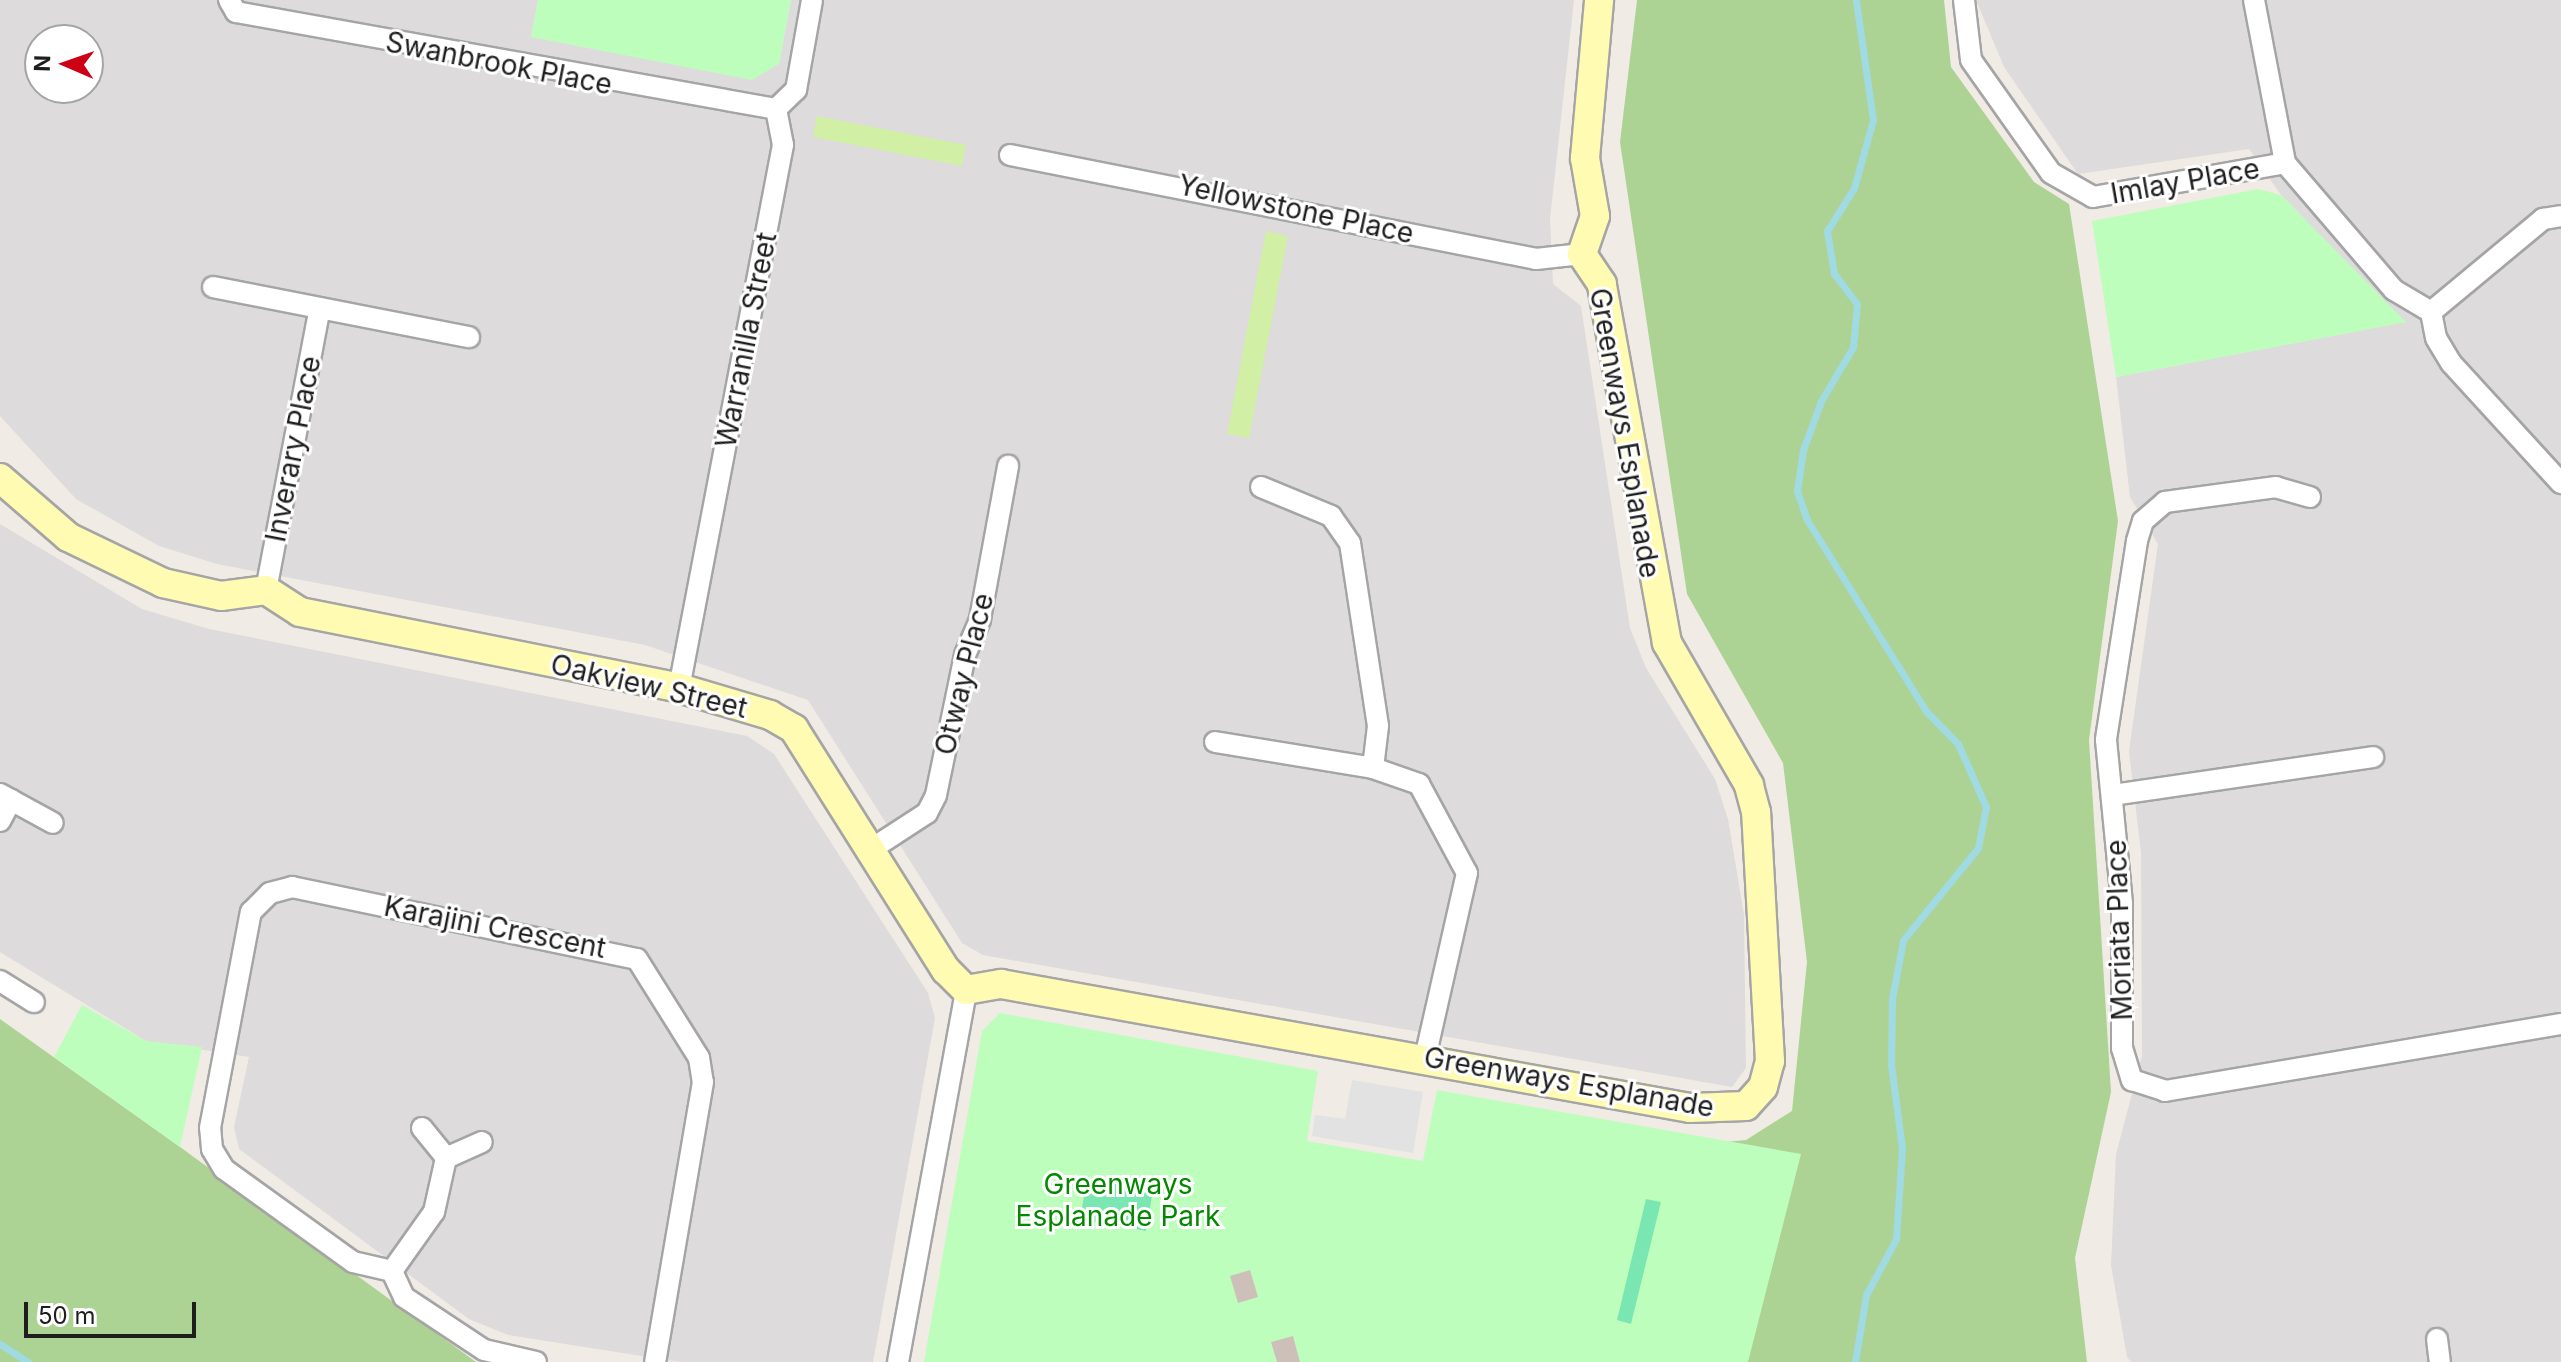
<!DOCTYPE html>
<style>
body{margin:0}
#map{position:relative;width:2561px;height:1362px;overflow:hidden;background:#f0ebe4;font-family:Inter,sans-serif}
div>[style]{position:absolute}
.residential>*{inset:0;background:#dddbdb}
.grass>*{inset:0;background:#d1efa5}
.forest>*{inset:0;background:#add394}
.park>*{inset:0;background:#befebd}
.pitch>*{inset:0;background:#7ae7b2}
.parking>*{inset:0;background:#e2e2e2}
.stream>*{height:7px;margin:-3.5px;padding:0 3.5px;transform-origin:3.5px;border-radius:3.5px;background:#a0dae2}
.building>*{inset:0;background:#cdc0b9}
.roads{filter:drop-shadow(2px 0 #a5a5a5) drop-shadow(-2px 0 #a5a5a5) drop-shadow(0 2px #a5a5a5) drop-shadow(0 -2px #a5a5a5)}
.street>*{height:20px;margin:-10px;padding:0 10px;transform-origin:10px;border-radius:10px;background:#fff}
.secondary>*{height:28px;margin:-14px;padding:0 14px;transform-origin:14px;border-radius:14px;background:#fffbb3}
span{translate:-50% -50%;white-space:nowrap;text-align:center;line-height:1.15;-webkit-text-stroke:6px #fff;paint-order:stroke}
.street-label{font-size:28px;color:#1e1e1e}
.park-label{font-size:28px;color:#048801}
.north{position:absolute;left:24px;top:24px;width:80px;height:80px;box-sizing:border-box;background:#fff;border:2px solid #a5a5a5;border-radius:50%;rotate:272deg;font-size:22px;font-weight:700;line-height:32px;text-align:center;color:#1e1e1e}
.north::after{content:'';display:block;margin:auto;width:28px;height:36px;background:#cd0015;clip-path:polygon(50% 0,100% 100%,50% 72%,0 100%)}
.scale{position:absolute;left:24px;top:1302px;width:172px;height:36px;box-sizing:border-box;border:4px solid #1e1e1e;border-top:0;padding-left:10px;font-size:24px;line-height:28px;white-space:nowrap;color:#1e1e1e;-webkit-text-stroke:6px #fff;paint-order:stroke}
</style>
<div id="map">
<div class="residential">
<i style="clip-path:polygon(evenodd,0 0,538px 0,531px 37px,779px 64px,791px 0,1574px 0,1550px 219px,1553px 284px,1581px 306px,1630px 628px,1646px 668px,1715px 779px,1728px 819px,1744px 915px,1746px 1068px,1732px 1087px,983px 955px,962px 943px,808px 700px,645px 645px,217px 564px,159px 546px,76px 499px,0 416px,0 0,40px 40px,88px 40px,88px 88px,40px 88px,40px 40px)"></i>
<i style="clip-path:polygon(1976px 0,2561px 0,2561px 1362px,2131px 1362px,2127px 1357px,2111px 1265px,2116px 1154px,2142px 1056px,2141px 852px,2129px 751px,2158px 544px,2130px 497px,2116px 377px,2405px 322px,2281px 195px,2249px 149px,2078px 174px,2004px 67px)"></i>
<i style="clip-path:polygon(0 524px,142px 609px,209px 629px,747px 736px,774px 754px,928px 993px,935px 1018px,873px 1362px,680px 1362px,508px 1335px,469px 1319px,239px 1149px,234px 1127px,249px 1057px,146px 1041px,0 952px)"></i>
</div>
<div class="grass">
<i style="clip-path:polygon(817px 116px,966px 145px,962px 166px,813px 137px)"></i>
<i style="clip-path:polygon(1266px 231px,1288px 236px,1249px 438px,1227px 434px)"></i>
</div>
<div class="forest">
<i style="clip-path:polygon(1637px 0,1944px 0,1951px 67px,2034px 182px,2069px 204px,2118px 521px,2089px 740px,2111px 1092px,2075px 1258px,2087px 1362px,1643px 1362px,1696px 1145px,1746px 1140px,1792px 1111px,1807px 962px,1783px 763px,1687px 594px,1620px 142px)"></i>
<i style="clip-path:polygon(0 1019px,180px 1147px,476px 1362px,0 1362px)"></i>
</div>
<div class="park">
<i style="clip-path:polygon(538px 0,791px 0,779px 64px,752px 80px,531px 37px)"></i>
<i style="clip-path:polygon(2258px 189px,2281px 195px,2406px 322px,2116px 377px,2092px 221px)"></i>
<i style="clip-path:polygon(82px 1005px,146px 1041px,202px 1047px,180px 1147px,54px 1057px)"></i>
<i style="clip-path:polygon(1000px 1013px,1318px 1071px,1307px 1141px,1423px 1161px,1437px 1090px,1801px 1154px,1748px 1362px,924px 1362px,982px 1031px)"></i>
</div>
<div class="pitch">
<i style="clip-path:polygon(1087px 1179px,1153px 1191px,1146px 1231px,1080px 1219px)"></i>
<i style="clip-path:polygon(1646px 1199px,1661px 1202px,1631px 1324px,1617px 1320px)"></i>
</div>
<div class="parking">
<i style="clip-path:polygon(1352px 1080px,1423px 1092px,1413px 1153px,1312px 1136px,1315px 1115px,1345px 1119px)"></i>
</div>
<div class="stream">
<i style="left:0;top:1344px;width:33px;rotate:33deg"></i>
<i style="left:1855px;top:1362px;width:68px;rotate:-80.7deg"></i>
<i style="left:1866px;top:1295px;width:64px;rotate:-61.8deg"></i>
<i style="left:1896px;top:1239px;width:91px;rotate:-86.2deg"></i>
<i style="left:1902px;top:1148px;width:84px;rotate:-97.5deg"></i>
<i style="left:1891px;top:1065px;width:66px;rotate:-89.1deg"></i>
<i style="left:1892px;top:999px;width:60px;rotate:-79.4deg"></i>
<i style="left:1903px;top:940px;width:119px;rotate:-50.8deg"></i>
<i style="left:1978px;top:848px;width:42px;rotate:-79deg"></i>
<i style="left:1986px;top:807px;width:69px;rotate:-114deg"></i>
<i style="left:1958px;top:744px;width:46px;rotate:-134.1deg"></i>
<i style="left:1926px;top:711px;width:225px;rotate:-121.9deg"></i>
<i style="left:1807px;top:520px;width:31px;rotate:-109deg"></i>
<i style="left:1797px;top:491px;width:41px;rotate:-81.7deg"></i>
<i style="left:1803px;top:450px;width:52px;rotate:-69.8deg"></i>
<i style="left:1821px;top:401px;width:63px;rotate:-59.3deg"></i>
<i style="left:1853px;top:347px;width:43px;rotate:-84.7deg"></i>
<i style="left:1857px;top:304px;width:38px;rotate:-127deg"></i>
<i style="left:1834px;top:274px;width:44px;rotate:-99.2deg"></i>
<i style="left:1827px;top:231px;width:51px;rotate:-57.9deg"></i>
<i style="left:1854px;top:188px;width:71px;rotate:-74.4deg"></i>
<i style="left:1873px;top:120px;width:121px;rotate:-98.1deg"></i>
</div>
<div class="building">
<i style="clip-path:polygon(1250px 1270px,1258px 1297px,1238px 1303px,1230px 1276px)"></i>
<i style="clip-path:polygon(1293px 1336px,1300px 1362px,1277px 1362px,1271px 1342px)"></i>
</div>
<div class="roads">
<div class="street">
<i style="left:229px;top:0;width:14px;rotate:60deg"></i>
<i style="left:236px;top:12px;width:549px;rotate:10.18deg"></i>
<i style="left:1964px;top:0;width:60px;rotate:83.3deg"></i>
<i style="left:1971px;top:60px;width:138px;rotate:54.7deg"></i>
<i style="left:2051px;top:173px;width:48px;rotate:29.7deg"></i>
<i style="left:2093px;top:197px;width:195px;rotate:-10deg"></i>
<i style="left:2254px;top:0;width:166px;rotate:79.2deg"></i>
<i style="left:2285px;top:163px;width:167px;rotate:49.4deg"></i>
<i style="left:2394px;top:290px;width:43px;rotate:30.7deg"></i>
<i style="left:2431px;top:312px;width:26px;rotate:79deg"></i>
<i style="left:2436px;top:338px;width:29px;rotate:59deg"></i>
<i style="left:2451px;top:363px;width:163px;rotate:47.5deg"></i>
<i style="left:1010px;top:155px;width:536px;rotate:11.18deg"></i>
<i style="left:1536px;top:259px;width:46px;rotate:-6.2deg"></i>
<i style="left:213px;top:287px;width:261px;rotate:11.1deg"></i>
<i style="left:2431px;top:312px;width:146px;rotate:-39.7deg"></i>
<i style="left:2543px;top:219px;width:18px;rotate:-9deg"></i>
<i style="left:1261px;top:487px;width:76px;rotate:22.5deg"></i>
<i style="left:1331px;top:516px;width:33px;rotate:55deg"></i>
<i style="left:1350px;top:543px;width:185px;rotate:81.3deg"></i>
<i style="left:1378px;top:726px;width:42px;rotate:96.8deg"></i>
<i style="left:2310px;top:497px;width:35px;rotate:-164deg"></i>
<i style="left:2276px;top:487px;width:112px;rotate:172.3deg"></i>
<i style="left:2165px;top:502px;width:29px;rotate:139deg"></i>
<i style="left:2143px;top:521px;width:21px;rotate:107deg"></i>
<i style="left:2137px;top:541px;width:201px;rotate:98.9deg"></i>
<i style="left:2106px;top:740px;width:164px;rotate:84.4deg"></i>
<i style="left:2122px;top:903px;width:145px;rotate:90deg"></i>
<i style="left:2122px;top:1048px;width:34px;rotate:73deg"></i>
<i style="left:2132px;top:1080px;width:35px;rotate:18deg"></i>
<i style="left:2165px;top:1091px;width:402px;rotate:-9.6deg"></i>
<i style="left:266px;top:590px;width:287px;rotate:-79.2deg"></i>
<i style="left:679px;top:688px;width:553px;rotate:-79.16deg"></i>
<i style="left:783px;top:145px;width:37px;rotate:-101deg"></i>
<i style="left:776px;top:109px;width:28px;rotate:-44deg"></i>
<i style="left:796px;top:90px;width:91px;rotate:-79.9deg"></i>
<i style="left:1215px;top:742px;width:160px;rotate:9.3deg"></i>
<i style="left:1373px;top:768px;width:49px;rotate:19.2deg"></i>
<i style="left:1419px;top:784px;width:101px;rotate:61.7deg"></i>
<i style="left:1467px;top:873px;width:190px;rotate:102.8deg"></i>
<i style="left:0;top:794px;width:60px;rotate:28.7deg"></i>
<i style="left:2113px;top:795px;width:263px;rotate:-8.3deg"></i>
<i style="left:0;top:821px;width:24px;rotate:-62deg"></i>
<i style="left:870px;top:850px;width:68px;rotate:-33deg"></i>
<i style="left:927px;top:813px;width:20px;rotate:-63deg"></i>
<i style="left:936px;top:795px;width:143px;rotate:-78.3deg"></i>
<i style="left:965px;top:655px;width:39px;rotate:-67deg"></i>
<i style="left:980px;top:619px;width:156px;rotate:-79.6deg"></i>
<i style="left:0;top:981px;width:40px;rotate:32deg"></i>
<i style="left:422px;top:1128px;width:38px;rotate:51deg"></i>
<i style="left:446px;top:1158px;width:39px;rotate:-24deg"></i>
<i style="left:392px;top:1271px;width:72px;rotate:-54.6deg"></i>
<i style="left:434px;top:1212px;width:55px;rotate:-77.5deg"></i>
<i style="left:2437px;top:1339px;width:23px;rotate:83deg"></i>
<i style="left:536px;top:1362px;width:53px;rotate:-167deg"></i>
<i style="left:484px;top:1350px;width:96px;rotate:-146.5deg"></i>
<i style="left:404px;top:1297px;width:29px;rotate:-115deg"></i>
<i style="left:392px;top:1271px;width:40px;rotate:-167deg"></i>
<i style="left:353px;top:1262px;width:159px;rotate:-144.2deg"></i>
<i style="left:224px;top:1169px;width:23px;rotate:-121deg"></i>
<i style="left:212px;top:1149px;width:21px;rotate:-95deg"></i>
<i style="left:210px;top:1128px;width:220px;rotate:-79.3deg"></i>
<i style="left:251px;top:912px;width:27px;rotate:-45deg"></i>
<i style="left:270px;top:893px;width:23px;rotate:-15deg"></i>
<i style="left:292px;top:887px;width:352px;rotate:11.8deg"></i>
<i style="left:637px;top:959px;width:117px;rotate:57.9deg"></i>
<i style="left:699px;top:1058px;width:24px;rotate:81deg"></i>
<i style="left:703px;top:1082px;width:284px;rotate:99.7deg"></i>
<i style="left:898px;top:1362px;width:378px;rotate:-79.6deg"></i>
</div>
<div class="secondary">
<i style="left:0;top:478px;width:90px;rotate:40.9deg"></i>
<i style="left:68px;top:537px;width:106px;rotate:25.8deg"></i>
<i style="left:163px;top:583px;width:59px;rotate:12.6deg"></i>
<i style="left:221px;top:596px;width:45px;rotate:-7.6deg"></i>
<i style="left:266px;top:590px;width:40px;rotate:32.9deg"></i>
<i style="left:300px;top:612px;width:387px;rotate:11.3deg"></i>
<i style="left:679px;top:688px;width:95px;rotate:16.5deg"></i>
<i style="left:770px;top:715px;width:28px;rotate:30deg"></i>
<i style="left:794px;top:729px;width:285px;rotate:57.8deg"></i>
<i style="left:946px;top:970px;width:28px;rotate:45deg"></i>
<i style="left:966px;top:990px;width:36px;rotate:-10deg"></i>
<i style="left:1001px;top:984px;width:700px;rotate:10.2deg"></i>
<i style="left:1690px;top:1108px;width:56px;rotate:-2deg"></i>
<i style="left:1746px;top:1106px;width:25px;rotate:-48deg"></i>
<i style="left:1763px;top:1087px;width:27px;rotate:-75deg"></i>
<i style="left:1770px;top:1061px;width:249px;rotate:-93.2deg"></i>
<i style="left:1756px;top:812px;width:28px;rotate:-105deg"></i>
<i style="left:1749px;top:785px;width:164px;rotate:-120deg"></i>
<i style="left:1667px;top:643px;width:365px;rotate:-100.3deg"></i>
<i style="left:1602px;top:284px;width:36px;rotate:-124deg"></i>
<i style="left:1582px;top:254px;width:40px;rotate:-71.1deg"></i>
<i style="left:1595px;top:216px;width:59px;rotate:-99.8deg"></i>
<i style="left:1585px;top:158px;width:159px;rotate:-84.9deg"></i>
</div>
</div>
<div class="street-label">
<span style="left:499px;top:63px;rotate:11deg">Swanbrook Place</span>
<span style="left:2185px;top:181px;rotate:-10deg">Imlay Place</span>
<span style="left:1296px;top:209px;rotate:12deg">Yellowstone Place</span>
<span style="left:746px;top:340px;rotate:-79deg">Warranilla Street</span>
<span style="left:1625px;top:433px;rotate:80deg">Greenways Esplanade</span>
<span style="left:293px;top:449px;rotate:-79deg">Inverary Place</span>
<span style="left:964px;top:674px;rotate:-76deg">Otway Place</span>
<span style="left:649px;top:686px;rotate:13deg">Oakview Street</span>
<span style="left:495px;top:927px;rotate:11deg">Karajini Crescent</span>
<span style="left:2119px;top:930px;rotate:-92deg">Moriata Place</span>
<span style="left:1569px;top:1082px;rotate:10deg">Greenways Esplanade</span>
</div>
<div class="park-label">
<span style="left:1118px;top:1200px">Greenways<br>Esplanade Park</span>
</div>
<div class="north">N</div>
<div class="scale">50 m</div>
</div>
